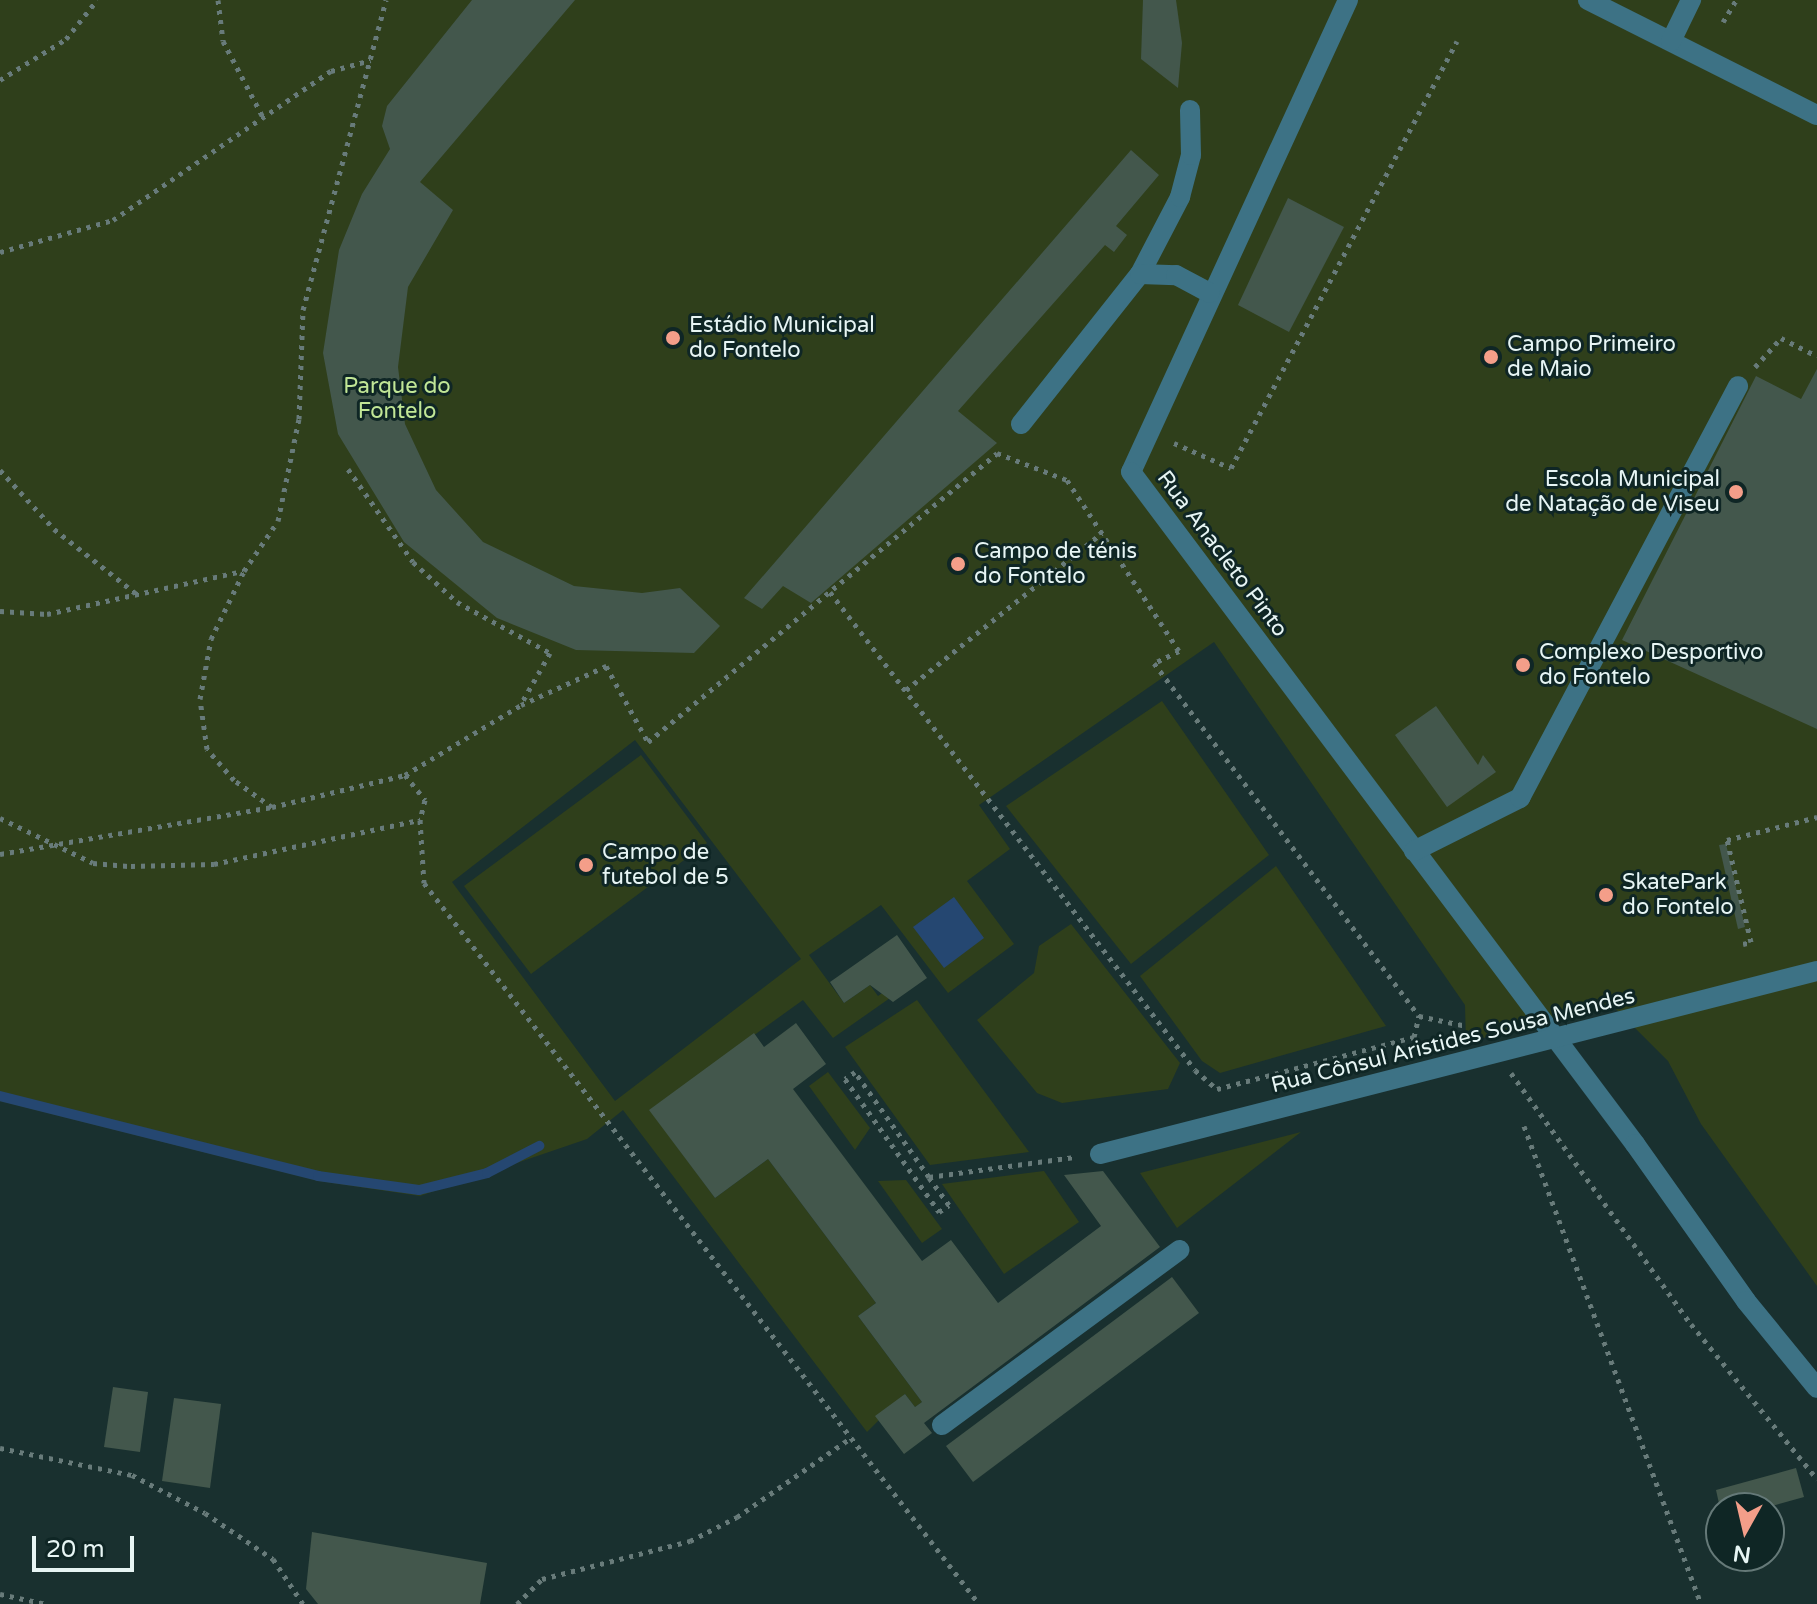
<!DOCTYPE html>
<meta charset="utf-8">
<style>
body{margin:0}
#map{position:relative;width:1817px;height:1604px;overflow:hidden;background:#19302f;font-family:"Varela Round",sans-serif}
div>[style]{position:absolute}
.green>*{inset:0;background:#2f3f1b}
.water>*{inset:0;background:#254771}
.stream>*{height:10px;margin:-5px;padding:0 5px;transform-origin:5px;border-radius:5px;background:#254771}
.building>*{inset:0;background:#43574c}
.path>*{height:5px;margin-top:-2.5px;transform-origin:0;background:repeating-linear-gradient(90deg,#687b7a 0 4px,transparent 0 10px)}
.minor>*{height:20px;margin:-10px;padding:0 10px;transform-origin:10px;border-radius:10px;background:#3d7285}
.dots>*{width:22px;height:22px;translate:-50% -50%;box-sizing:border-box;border:4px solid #0f2625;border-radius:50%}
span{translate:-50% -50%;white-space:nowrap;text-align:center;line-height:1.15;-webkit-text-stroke:6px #0f2625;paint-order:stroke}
.poi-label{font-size:22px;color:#e7f5f4}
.left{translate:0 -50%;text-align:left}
.right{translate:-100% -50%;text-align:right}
.park-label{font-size:22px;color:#c1e696}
.street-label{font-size:22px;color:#e7f5f4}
.north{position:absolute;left:1705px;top:1492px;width:80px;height:80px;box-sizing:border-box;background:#0f2625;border:2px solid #657978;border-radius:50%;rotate:188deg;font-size:22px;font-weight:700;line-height:32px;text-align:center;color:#e7f5f4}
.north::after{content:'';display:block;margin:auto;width:28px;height:36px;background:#f49e89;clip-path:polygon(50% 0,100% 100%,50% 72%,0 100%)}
.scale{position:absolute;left:32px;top:1536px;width:102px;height:36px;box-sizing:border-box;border:4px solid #e7f5f4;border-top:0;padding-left:10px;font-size:24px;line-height:28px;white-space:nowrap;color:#e7f5f4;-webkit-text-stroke:6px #0f2625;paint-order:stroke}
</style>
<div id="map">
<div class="green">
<i style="clip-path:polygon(evenodd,0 0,1817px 0,1817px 1286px,1701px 1124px,1668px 1061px,1615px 1008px,1567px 1014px,1466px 1043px,1465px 1005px,1214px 642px,979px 805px,1010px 849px,967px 881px,1014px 944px,948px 993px,881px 905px,809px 955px,844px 1003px,870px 985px,878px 996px,885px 991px,890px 998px,833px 1038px,803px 1000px,650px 1110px,715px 1198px,768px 1159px,876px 1303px,858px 1316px,922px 1402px,915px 1407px,905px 1394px,867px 1432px,623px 1110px,587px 1139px,420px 1196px,319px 1181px,0 1101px,0 0,635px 740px,801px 959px,615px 1101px,452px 882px,635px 740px)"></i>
<i style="clip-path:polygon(1162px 701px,1269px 855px,1131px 964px,1006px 806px)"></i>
<i style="clip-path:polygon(641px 755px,707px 843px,531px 974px,464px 886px)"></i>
<i style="clip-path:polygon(1276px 866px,1386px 1026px,1220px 1073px,1202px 1061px,1140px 976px)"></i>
<i style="clip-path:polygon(1071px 924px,1180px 1063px,1168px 1089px,1062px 1103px,1037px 1093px,977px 1020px,1034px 973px,1039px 946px)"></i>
<i style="clip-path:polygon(917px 1000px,1029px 1152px,930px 1165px,845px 1047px)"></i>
<i style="clip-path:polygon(828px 1072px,870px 1128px,855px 1150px,809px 1086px)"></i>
<i style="clip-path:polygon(1301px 1132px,1177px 1228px,1140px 1173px)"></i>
<i style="clip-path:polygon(1044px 1171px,1079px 1222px,1004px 1274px,942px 1184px)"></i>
<i style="clip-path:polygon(906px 1180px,942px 1229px,922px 1243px,878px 1181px)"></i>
</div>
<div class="water">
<i style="clip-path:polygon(954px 897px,984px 938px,944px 968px,913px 927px)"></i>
</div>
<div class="stream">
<i style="left:0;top:1096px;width:328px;rotate:14.1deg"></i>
<i style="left:318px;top:1176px;width:102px;rotate:7.9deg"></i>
<i style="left:419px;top:1190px;width:70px;rotate:-14deg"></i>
<i style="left:487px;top:1173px;width:59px;rotate:-27.4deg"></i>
</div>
<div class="building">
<i style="clip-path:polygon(472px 0,575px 0,420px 182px,453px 210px,408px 287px,398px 367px,405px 424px,436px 490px,483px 542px,574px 586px,642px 593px,680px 588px,720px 626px,694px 653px,576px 650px,497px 618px,404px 542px,338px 434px,323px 353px,339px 250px,362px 194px,390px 149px,382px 126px,387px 106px)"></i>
<i style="clip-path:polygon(1143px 0,1176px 0,1182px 43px,1178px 88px,1141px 59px)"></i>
<i style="clip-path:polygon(1131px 150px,1159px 175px,1116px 226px,1127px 235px,1114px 252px,1105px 245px,958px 411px,997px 443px,811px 603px,783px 586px,762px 609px,744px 598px)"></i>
<i style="clip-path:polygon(1288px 198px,1344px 227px,1289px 332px,1238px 305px)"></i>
<i style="clip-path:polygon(1817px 369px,1817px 729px,1622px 640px,1756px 376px,1801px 399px)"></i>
<i style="clip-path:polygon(1436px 706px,1478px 765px,1483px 755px,1496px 772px,1447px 807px,1395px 735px)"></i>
<i style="clip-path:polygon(1726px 844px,1745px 927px,1738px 929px,1719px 845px)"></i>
<i style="clip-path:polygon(897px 935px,927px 978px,893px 1002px,870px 985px,844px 1003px,830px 982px)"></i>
<i style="clip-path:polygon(796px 1023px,826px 1064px,793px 1089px,922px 1261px,951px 1240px,998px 1303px,1101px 1226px,1064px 1175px,1103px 1171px,1160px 1247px,924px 1423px,932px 1433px,904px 1454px,875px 1416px,905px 1394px,915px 1407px,922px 1402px,858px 1316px,876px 1303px,768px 1159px,715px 1198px,649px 1110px,754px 1033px,764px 1047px)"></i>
<i style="clip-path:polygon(1172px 1277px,1199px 1313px,973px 1482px,946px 1446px)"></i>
<i style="clip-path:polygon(113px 1387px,148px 1392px,140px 1452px,104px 1447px)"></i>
<i style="clip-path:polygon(174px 1398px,221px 1404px,210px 1488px,162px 1481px)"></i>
<i style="clip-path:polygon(1796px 1468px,1804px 1497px,1765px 1508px,1720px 1508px,1716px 1490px)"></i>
<i style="clip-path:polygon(312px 1532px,487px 1563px,480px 1604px,318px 1604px,306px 1589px)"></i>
</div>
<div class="path">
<i style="left:218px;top:0;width:41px;rotate:83deg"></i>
<i style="left:223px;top:41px;width:88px;rotate:62.3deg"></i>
<i style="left:1723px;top:22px;width:26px;rotate:-59deg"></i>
<i style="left:0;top:80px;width:78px;rotate:-31.8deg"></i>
<i style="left:66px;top:39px;width:50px;rotate:-51.5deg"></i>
<i style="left:0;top:252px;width:117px;rotate:-15.8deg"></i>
<i style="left:113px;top:220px;width:264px;rotate:-34.4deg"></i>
<i style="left:331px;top:71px;width:41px;rotate:-15.4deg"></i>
<i style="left:1755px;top:367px;width:39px;rotate:-48deg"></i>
<i style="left:1781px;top:338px;width:40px;rotate:26.6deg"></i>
<i style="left:1174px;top:443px;width:62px;rotate:23.7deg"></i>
<i style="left:1231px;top:468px;width:483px;rotate:-62.1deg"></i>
<i style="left:348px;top:469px;width:113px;rotate:55deg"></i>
<i style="left:413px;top:562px;width:59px;rotate:42.3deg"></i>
<i style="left:457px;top:602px;width:106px;rotate:28.7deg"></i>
<i style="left:550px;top:653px;width:59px;rotate:119.6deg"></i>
<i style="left:0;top:470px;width:80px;rotate:47.5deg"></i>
<i style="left:54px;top:529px;width:107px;rotate:38.2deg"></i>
<i style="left:830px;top:592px;width:601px;rotate:52.63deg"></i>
<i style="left:1195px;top:1070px;width:29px;rotate:41deg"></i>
<i style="left:1217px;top:1089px;width:204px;rotate:-14.8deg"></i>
<i style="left:1414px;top:1037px;width:22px;rotate:-77deg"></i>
<i style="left:0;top:611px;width:47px;rotate:3.7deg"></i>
<i style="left:47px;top:614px;width:201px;rotate:-12.4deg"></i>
<i style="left:906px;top:690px;width:251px;rotate:-38.7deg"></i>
<i style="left:405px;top:775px;width:32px;rotate:51deg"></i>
<i style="left:425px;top:800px;width:21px;rotate:104deg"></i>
<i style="left:420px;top:820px;width:63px;rotate:86.4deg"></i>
<i style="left:424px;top:883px;width:910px;rotate:52.41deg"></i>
<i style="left:272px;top:807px;width:47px;rotate:-144.6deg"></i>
<i style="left:234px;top:780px;width:41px;rotate:-131.1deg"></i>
<i style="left:207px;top:749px;width:50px;rotate:-98deg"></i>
<i style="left:200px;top:699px;width:61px;rotate:-79.6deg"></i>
<i style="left:211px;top:639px;width:76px;rotate:-64.1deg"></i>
<i style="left:244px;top:571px;width:60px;rotate:-55.8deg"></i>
<i style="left:278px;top:521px;width:104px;rotate:-78.4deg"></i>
<i style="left:299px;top:419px;width:109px;rotate:-87.9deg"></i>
<i style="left:303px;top:310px;width:321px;rotate:-75deg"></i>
<i style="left:0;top:818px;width:103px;rotate:25.8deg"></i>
<i style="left:93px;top:863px;width:38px;rotate:5deg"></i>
<i style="left:131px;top:866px;width:83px;rotate:-1.4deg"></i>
<i style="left:214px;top:864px;width:211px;rotate:-12.1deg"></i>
<i style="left:0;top:854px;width:276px;rotate:-9.8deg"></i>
<i style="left:272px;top:807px;width:137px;rotate:-13.5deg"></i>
<i style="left:405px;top:775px;width:135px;rotate:-31.1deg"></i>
<i style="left:521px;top:705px;width:94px;rotate:-24.6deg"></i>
<i style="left:606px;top:666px;width:87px;rotate:61.1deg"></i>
<i style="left:648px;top:742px;width:453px;rotate:-39.6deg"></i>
<i style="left:997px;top:453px;width:75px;rotate:21.1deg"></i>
<i style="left:1067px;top:480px;width:204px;rotate:56.8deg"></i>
<i style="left:1179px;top:651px;width:28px;rotate:154deg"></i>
<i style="left:1154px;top:663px;width:441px;rotate:53.1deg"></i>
<i style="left:1419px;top:1016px;width:49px;rotate:11.8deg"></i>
<i style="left:1743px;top:944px;width:8px;rotate:-14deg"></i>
<i style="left:1751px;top:942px;width:105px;rotate:-103.2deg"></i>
<i style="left:1727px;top:840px;width:93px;rotate:-14.3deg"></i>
<i style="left:1511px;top:1073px;width:309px;rotate:54.4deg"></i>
<i style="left:1691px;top:1324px;width:200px;rotate:50.9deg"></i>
<i style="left:1524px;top:1126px;width:510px;rotate:69.68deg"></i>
<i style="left:929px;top:1177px;width:128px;rotate:-125.2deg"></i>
<i style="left:855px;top:1072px;width:12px;rotate:145deg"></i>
<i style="left:845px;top:1079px;width:163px;rotate:54.7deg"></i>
<i style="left:939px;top:1212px;width:12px;rotate:-35deg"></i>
<i style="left:949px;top:1205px;width:34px;rotate:-126deg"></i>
<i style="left:929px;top:1177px;width:147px;rotate:-7.8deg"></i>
<i style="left:0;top:1448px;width:135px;rotate:11.6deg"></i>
<i style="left:132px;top:1475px;width:82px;rotate:27.5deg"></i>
<i style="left:205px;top:1513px;width:82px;rotate:34.1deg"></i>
<i style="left:273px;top:1559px;width:54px;rotate:56.3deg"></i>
<i style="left:0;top:1594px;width:47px;rotate:12.3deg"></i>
<i style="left:517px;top:1604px;width:35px;rotate:-45deg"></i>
<i style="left:542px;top:1579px;width:153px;rotate:-14.4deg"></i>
<i style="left:690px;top:1541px;width:53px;rotate:-27.1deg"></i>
<i style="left:737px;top:1517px;width:140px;rotate:-34.8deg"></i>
</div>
<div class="minor">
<i style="left:1348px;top:0;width:519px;rotate:114.69deg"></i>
<i style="left:1131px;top:472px;width:840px;rotate:53.13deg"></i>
<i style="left:1635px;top:1144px;width:192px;rotate:54.7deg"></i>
<i style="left:1746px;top:1301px;width:112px;rotate:50.8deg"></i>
<i style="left:1588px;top:0;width:256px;rotate:26.7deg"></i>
<i style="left:1671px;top:41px;width:46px;rotate:-64deg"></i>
<i style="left:1140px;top:274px;width:87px;rotate:-62.5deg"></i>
<i style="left:1180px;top:197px;width:43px;rotate:-75.3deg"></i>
<i style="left:1191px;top:155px;width:45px;rotate:-91.3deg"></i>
<i style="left:1021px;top:424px;width:191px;rotate:-51.6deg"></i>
<i style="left:1140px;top:274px;width:36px;rotate:2deg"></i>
<i style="left:1176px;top:275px;width:38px;rotate:28deg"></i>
<i style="left:1414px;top:851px;width:119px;rotate:-26.6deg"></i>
<i style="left:1520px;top:798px;width:466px;rotate:-62.1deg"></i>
<i style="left:1100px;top:1154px;width:740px;rotate:-14.32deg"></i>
<i style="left:942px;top:1425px;width:295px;rotate:-36.4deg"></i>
</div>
<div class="dots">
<i style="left:673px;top:338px;background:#f49e89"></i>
<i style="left:1491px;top:357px;background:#f49e89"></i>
<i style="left:1736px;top:492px;background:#f49e89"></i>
<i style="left:958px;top:564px;background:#f49e89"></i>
<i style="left:1523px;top:665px;background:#f49e89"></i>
<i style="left:586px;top:865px;background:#f49e89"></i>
<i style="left:1606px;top:895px;background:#f49e89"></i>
</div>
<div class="poi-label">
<span class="left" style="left:689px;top:338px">Estádio Municipal<br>do Fontelo</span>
<span class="left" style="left:1507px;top:357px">Campo Primeiro<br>de Maio</span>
<span class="right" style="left:1720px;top:492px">Escola Municipal<br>de Natação de Viseu</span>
<span class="left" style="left:974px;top:564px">Campo de ténis<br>do Fontelo</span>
<span class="left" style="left:1539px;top:665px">Complexo Desportivo<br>do Fontelo</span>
<span class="left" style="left:602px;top:865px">Campo de<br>futebol de 5</span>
<span class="left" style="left:1622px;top:895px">SkatePark<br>do Fontelo</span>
</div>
<div class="park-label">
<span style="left:397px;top:399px">Parque do<br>Fontelo</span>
</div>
<div class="street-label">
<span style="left:1222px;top:554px;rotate:53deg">Rua Anacleto Pinto</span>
<span style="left:1453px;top:1041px;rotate:-14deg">Rua Cônsul Aristides Sousa Mendes</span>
</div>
<div class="north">N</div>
<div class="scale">20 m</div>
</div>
